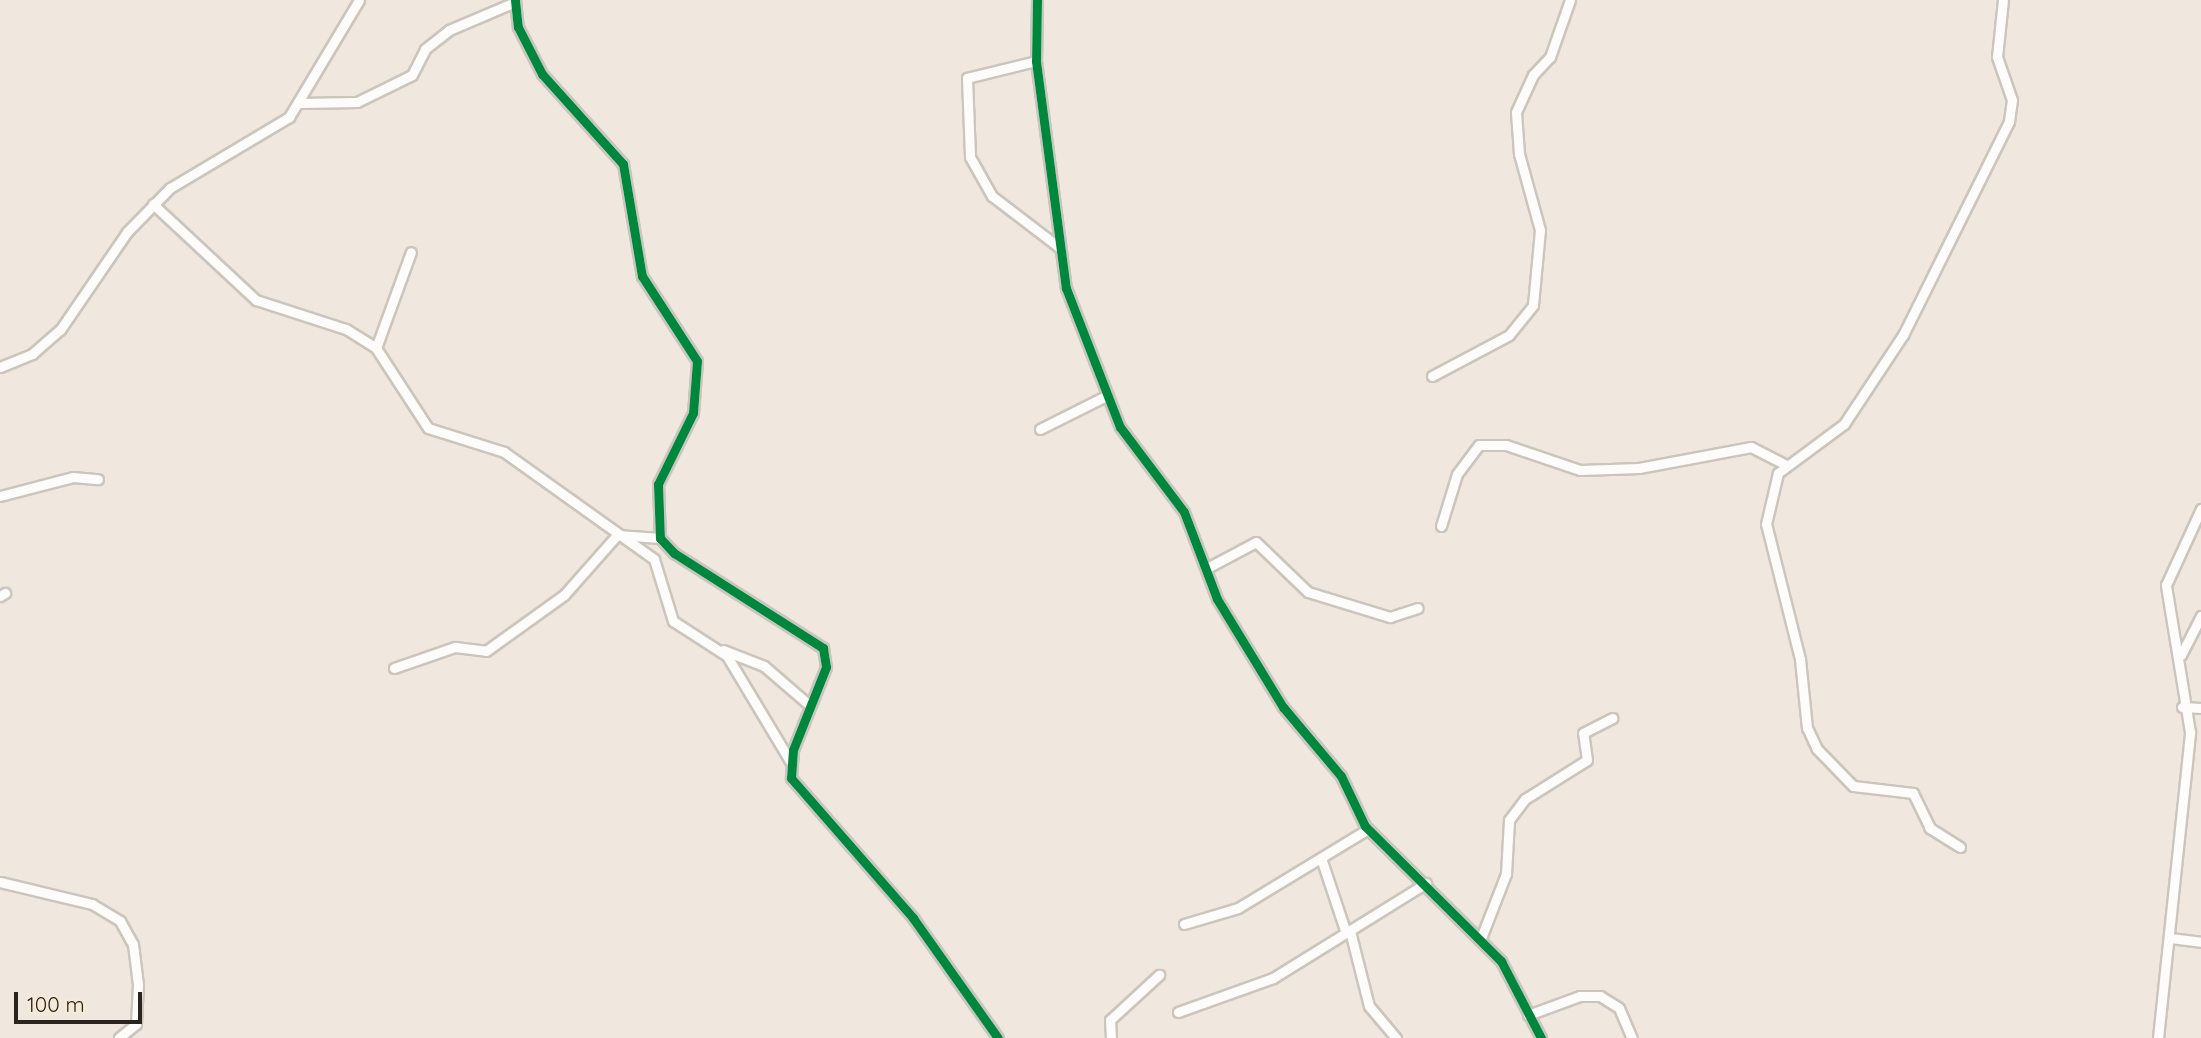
<!DOCTYPE html>
<style>
body{margin:0}
#map{position:relative;width:2201px;height:1038px;overflow:hidden;background:#f0e8de;font-family:Quicksand,sans-serif}
div>[style]{position:absolute}
.roads{filter:drop-shadow(2px 0 #cbc5bd) drop-shadow(-2px 0 #cbc5bd) drop-shadow(0 2px #cbc5bd) drop-shadow(0 -2px #cbc5bd)}
.street>*{height:9px;margin:-4.5px;padding:0 4.5px;transform-origin:4.5px;border-radius:4.5px;background:#fdfcfa}
.cycleway>*{height:9px;margin:-4.5px;padding:0 4.5px;transform-origin:4.5px;border-radius:4.5px;background:#00873e}
span{translate:-50% -50%;white-space:nowrap;text-align:center;line-height:1.15;-webkit-text-stroke:5px #f7e9d7;paint-order:stroke}
.scale{position:absolute;left:14px;top:992px;width:128px;height:32px;box-sizing:border-box;border:4px solid #29241d;border-top:0;padding-left:9px;font-size:21px;line-height:24px;white-space:nowrap;color:#29241d;-webkit-text-stroke:5px #f7e9d7;paint-order:stroke}
</style>
<div id="map">
<div class="roads">
<div class="street">
<i style="left:515px;top:0;width:27px;rotate:84deg"></i>
<i style="left:518px;top:27px;width:53px;rotate:62.9deg"></i>
<i style="left:542px;top:74px;width:121px;rotate:48deg"></i>
<i style="left:623px;top:164px;width:114px;rotate:80.4deg"></i>
<i style="left:642px;top:276px;width:101px;rotate:57.1deg"></i>
<i style="left:697px;top:361px;width:52px;rotate:94.4deg"></i>
<i style="left:693px;top:413px;width:79px;rotate:116.2deg"></i>
<i style="left:658px;top:484px;width:54px;rotate:87.9deg"></i>
<i style="left:660px;top:538px;width:21px;rotate:47deg"></i>
<i style="left:674px;top:553px;width:177px;rotate:32.5deg"></i>
<i style="left:823px;top:648px;width:19px;rotate:81deg"></i>
<i style="left:826px;top:667px;width:89px;rotate:111.7deg"></i>
<i style="left:793px;top:750px;width:28px;rotate:94deg"></i>
<i style="left:791px;top:778px;width:186px;rotate:48.9deg"></i>
<i style="left:913px;top:918px;width:147px;rotate:54.7deg"></i>
<i style="left:1037px;top:0;width:61px;rotate:90.9deg"></i>
<i style="left:1036px;top:61px;width:229px;rotate:82.5deg"></i>
<i style="left:1066px;top:288px;width:149px;rotate:68.8deg"></i>
<i style="left:1120px;top:427px;width:106px;rotate:53deg"></i>
<i style="left:1184px;top:512px;width:93px;rotate:69.2deg"></i>
<i style="left:1217px;top:599px;width:127px;rotate:58.6deg"></i>
<i style="left:1283px;top:707px;width:90px;rotate:50deg"></i>
<i style="left:1341px;top:776px;width:55px;rotate:64.4deg"></i>
<i style="left:1365px;top:826px;width:192px;rotate:44.8deg"></i>
<i style="left:1501px;top:961px;width:87px;rotate:62.5deg"></i>
<i style="left:1036px;top:61px;width:71px;rotate:166.2deg"></i>
<i style="left:967px;top:78px;width:79px;rotate:87.8deg"></i>
<i style="left:970px;top:157px;width:45px;rotate:60.6deg"></i>
<i style="left:992px;top:196px;width:86px;rotate:37.4deg"></i>
<i style="left:301px;top:103px;width:56px;rotate:-1deg"></i>
<i style="left:357px;top:102px;width:61px;rotate:-26.1deg"></i>
<i style="left:412px;top:75px;width:29px;rotate:-63deg"></i>
<i style="left:425px;top:49px;width:31px;rotate:-38deg"></i>
<i style="left:449px;top:30px;width:72px;rotate:-23deg"></i>
<i style="left:153px;top:204px;width:141px;rotate:43deg"></i>
<i style="left:256px;top:300px;width:95px;rotate:17.9deg"></i>
<i style="left:346px;top:329px;width:36px;rotate:32deg"></i>
<i style="left:376px;top:348px;width:95px;rotate:57deg"></i>
<i style="left:428px;top:428px;width:80px;rotate:17.5deg"></i>
<i style="left:504px;top:452px;width:184px;rotate:35.5deg"></i>
<i style="left:654px;top:559px;width:65px;rotate:73deg"></i>
<i style="left:673px;top:621px;width:64px;rotate:32.9deg"></i>
<i style="left:727px;top:656px;width:122px;rotate:59deg"></i>
<i style="left:376px;top:348px;width:102px;rotate:-70deg"></i>
<i style="left:0;top:367px;width:35px;rotate:-22deg"></i>
<i style="left:32px;top:354px;width:37px;rotate:-41deg"></i>
<i style="left:60px;top:330px;width:119px;rotate:-55.6deg"></i>
<i style="left:127px;top:232px;width:62px;rotate:-45.7deg"></i>
<i style="left:170px;top:188px;width:139px;rotate:-30.8deg"></i>
<i style="left:289px;top:117px;width:136px;rotate:-59.1deg"></i>
<i style="left:1432px;top:376px;width:87px;rotate:-28deg"></i>
<i style="left:1509px;top:335px;width:38px;rotate:-51deg"></i>
<i style="left:1533px;top:305px;width:75px;rotate:-84.7deg"></i>
<i style="left:1540px;top:230px;width:79px;rotate:-105.4deg"></i>
<i style="left:1519px;top:154px;width:42px;rotate:-94.1deg"></i>
<i style="left:1516px;top:112px;width:41px;rotate:-65.3deg"></i>
<i style="left:1533px;top:75px;width:25px;rotate:-47deg"></i>
<i style="left:1550px;top:57px;width:60px;rotate:-70.7deg"></i>
<i style="left:1040px;top:429px;width:74px;rotate:-26.6deg"></i>
<i style="left:0;top:496px;width:75px;rotate:-14.6deg"></i>
<i style="left:73px;top:477px;width:25px;rotate:5deg"></i>
<i style="left:1441px;top:526px;width:54px;rotate:-72.9deg"></i>
<i style="left:1457px;top:474px;width:36px;rotate:-53deg"></i>
<i style="left:1479px;top:445px;width:27px"></i>
<i style="left:1506px;top:445px;width:78px;rotate:18.7deg"></i>
<i style="left:1580px;top:470px;width:59px;rotate:-1.9deg"></i>
<i style="left:1639px;top:468px;width:114px;rotate:-10.6deg"></i>
<i style="left:1751px;top:447px;width:38px;rotate:27deg"></i>
<i style="left:1207px;top:568px;width:55px;rotate:-28deg"></i>
<i style="left:1256px;top:542px;width:72px;rotate:43.9deg"></i>
<i style="left:1308px;top:592px;width:86px;rotate:17deg"></i>
<i style="left:1390px;top:617px;width:29px;rotate:-18deg"></i>
<i style="left:0;top:596px;width:6px;rotate:-31deg"></i>
<i style="left:723px;top:650px;width:44px;rotate:21.3deg"></i>
<i style="left:764px;top:666px;width:58px;rotate:40.8deg"></i>
<i style="left:2181px;top:655px;width:44px;rotate:-62.9deg"></i>
<i style="left:394px;top:668px;width:65px;rotate:-19deg"></i>
<i style="left:455px;top:647px;width:31px;rotate:7deg"></i>
<i style="left:486px;top:651px;width:96px;rotate:-35.7deg"></i>
<i style="left:564px;top:595px;width:80px;rotate:-48.5deg"></i>
<i style="left:617px;top:535px;width:43px;rotate:4deg"></i>
<i style="left:2182px;top:707px;width:19px;rotate:3deg"></i>
<i style="left:1960px;top:847px;width:36px;rotate:-148deg"></i>
<i style="left:1930px;top:828px;width:39px;rotate:-116deg"></i>
<i style="left:1913px;top:793px;width:60px;rotate:-173.3deg"></i>
<i style="left:1853px;top:786px;width:52px;rotate:-134.2deg"></i>
<i style="left:1817px;top:749px;width:23px;rotate:-115deg"></i>
<i style="left:1807px;top:728px;width:69px;rotate:-95.8deg"></i>
<i style="left:1800px;top:659px;width:139px;rotate:-104.1deg"></i>
<i style="left:1766px;top:524px;width:52px;rotate:-76.8deg"></i>
<i style="left:1778px;top:473px;width:82px;rotate:-36.6deg"></i>
<i style="left:1844px;top:424px;width:107px;rotate:-56.5deg"></i>
<i style="left:1903px;top:335px;width:239px;rotate:-63.6deg"></i>
<i style="left:2009px;top:121px;width:21px;rotate:-82deg"></i>
<i style="left:2012px;top:100px;width:46px;rotate:-109.2deg"></i>
<i style="left:1997px;top:57px;width:57px;rotate:-84deg"></i>
<i style="left:1321px;top:858px;width:79px;rotate:71.6deg"></i>
<i style="left:0;top:882px;width:95px;rotate:13.4deg"></i>
<i style="left:92px;top:904px;width:33px;rotate:31deg"></i>
<i style="left:120px;top:921px;width:26px;rotate:61deg"></i>
<i style="left:133px;top:944px;width:41px;rotate:83deg"></i>
<i style="left:138px;top:985px;width:39px;rotate:93deg"></i>
<i style="left:136px;top:1024px;width:22px;rotate:141deg"></i>
<i style="left:1184px;top:924px;width:56px;rotate:-16.5deg"></i>
<i style="left:1238px;top:908px;width:152px;rotate:-31.3deg"></i>
<i style="left:1350px;top:931px;width:77px;rotate:75.8deg"></i>
<i style="left:1369px;top:1006px;width:42px;rotate:49.8deg"></i>
<i style="left:1481px;top:938px;width:69px;rotate:-68.7deg"></i>
<i style="left:1506px;top:874px;width:54px;rotate:-86.8deg"></i>
<i style="left:1509px;top:820px;width:26px;rotate:-53deg"></i>
<i style="left:1525px;top:799px;width:73px;rotate:-32.2deg"></i>
<i style="left:1587px;top:760px;width:27px;rotate:-98deg"></i>
<i style="left:1583px;top:733px;width:33px;rotate:-27deg"></i>
<i style="left:2170px;top:938px;width:31px;rotate:7deg"></i>
<i style="left:1178px;top:1012px;width:101px;rotate:-19.7deg"></i>
<i style="left:1273px;top:978px;width:180px;rotate:-31.8deg"></i>
<i style="left:1528px;top:1015px;width:55px;rotate:-20.1deg"></i>
<i style="left:1580px;top:996px;width:20px"></i>
<i style="left:1600px;top:996px;width:22px;rotate:32deg"></i>
<i style="left:1619px;top:1008px;width:33px;rotate:67deg"></i>
<i style="left:1111px;top:1038px;width:18px;rotate:-93deg"></i>
<i style="left:1110px;top:1020px;width:67px;rotate:-42.6deg"></i>
<i style="left:2158px;top:1038px;width:308px;rotate:-84deg"></i>
<i style="left:2190px;top:732px;width:149px;rotate:-99.3deg"></i>
<i style="left:2166px;top:585px;width:84px;rotate:-65.3deg"></i>
</div>
</div>
<div class="cycleway">
<i style="left:515px;top:0;width:27px;rotate:84deg"></i>
<i style="left:518px;top:27px;width:53px;rotate:62.9deg"></i>
<i style="left:542px;top:74px;width:121px;rotate:48deg"></i>
<i style="left:623px;top:164px;width:114px;rotate:80.4deg"></i>
<i style="left:642px;top:276px;width:101px;rotate:57.1deg"></i>
<i style="left:697px;top:361px;width:52px;rotate:94.4deg"></i>
<i style="left:693px;top:413px;width:79px;rotate:116.2deg"></i>
<i style="left:658px;top:484px;width:54px;rotate:87.9deg"></i>
<i style="left:660px;top:538px;width:21px;rotate:47deg"></i>
<i style="left:674px;top:553px;width:177px;rotate:32.5deg"></i>
<i style="left:823px;top:648px;width:19px;rotate:81deg"></i>
<i style="left:826px;top:667px;width:89px;rotate:111.7deg"></i>
<i style="left:793px;top:750px;width:28px;rotate:94deg"></i>
<i style="left:791px;top:778px;width:186px;rotate:48.9deg"></i>
<i style="left:913px;top:918px;width:147px;rotate:54.7deg"></i>
<i style="left:1037px;top:0;width:61px;rotate:90.9deg"></i>
<i style="left:1036px;top:61px;width:229px;rotate:82.5deg"></i>
<i style="left:1066px;top:288px;width:149px;rotate:68.8deg"></i>
<i style="left:1120px;top:427px;width:106px;rotate:53deg"></i>
<i style="left:1184px;top:512px;width:93px;rotate:69.2deg"></i>
<i style="left:1217px;top:599px;width:127px;rotate:58.6deg"></i>
<i style="left:1283px;top:707px;width:90px;rotate:50deg"></i>
<i style="left:1341px;top:776px;width:55px;rotate:64.4deg"></i>
<i style="left:1365px;top:826px;width:192px;rotate:44.8deg"></i>
<i style="left:1501px;top:961px;width:87px;rotate:62.5deg"></i>
</div>
<div class="scale">100 m</div>
</div>
